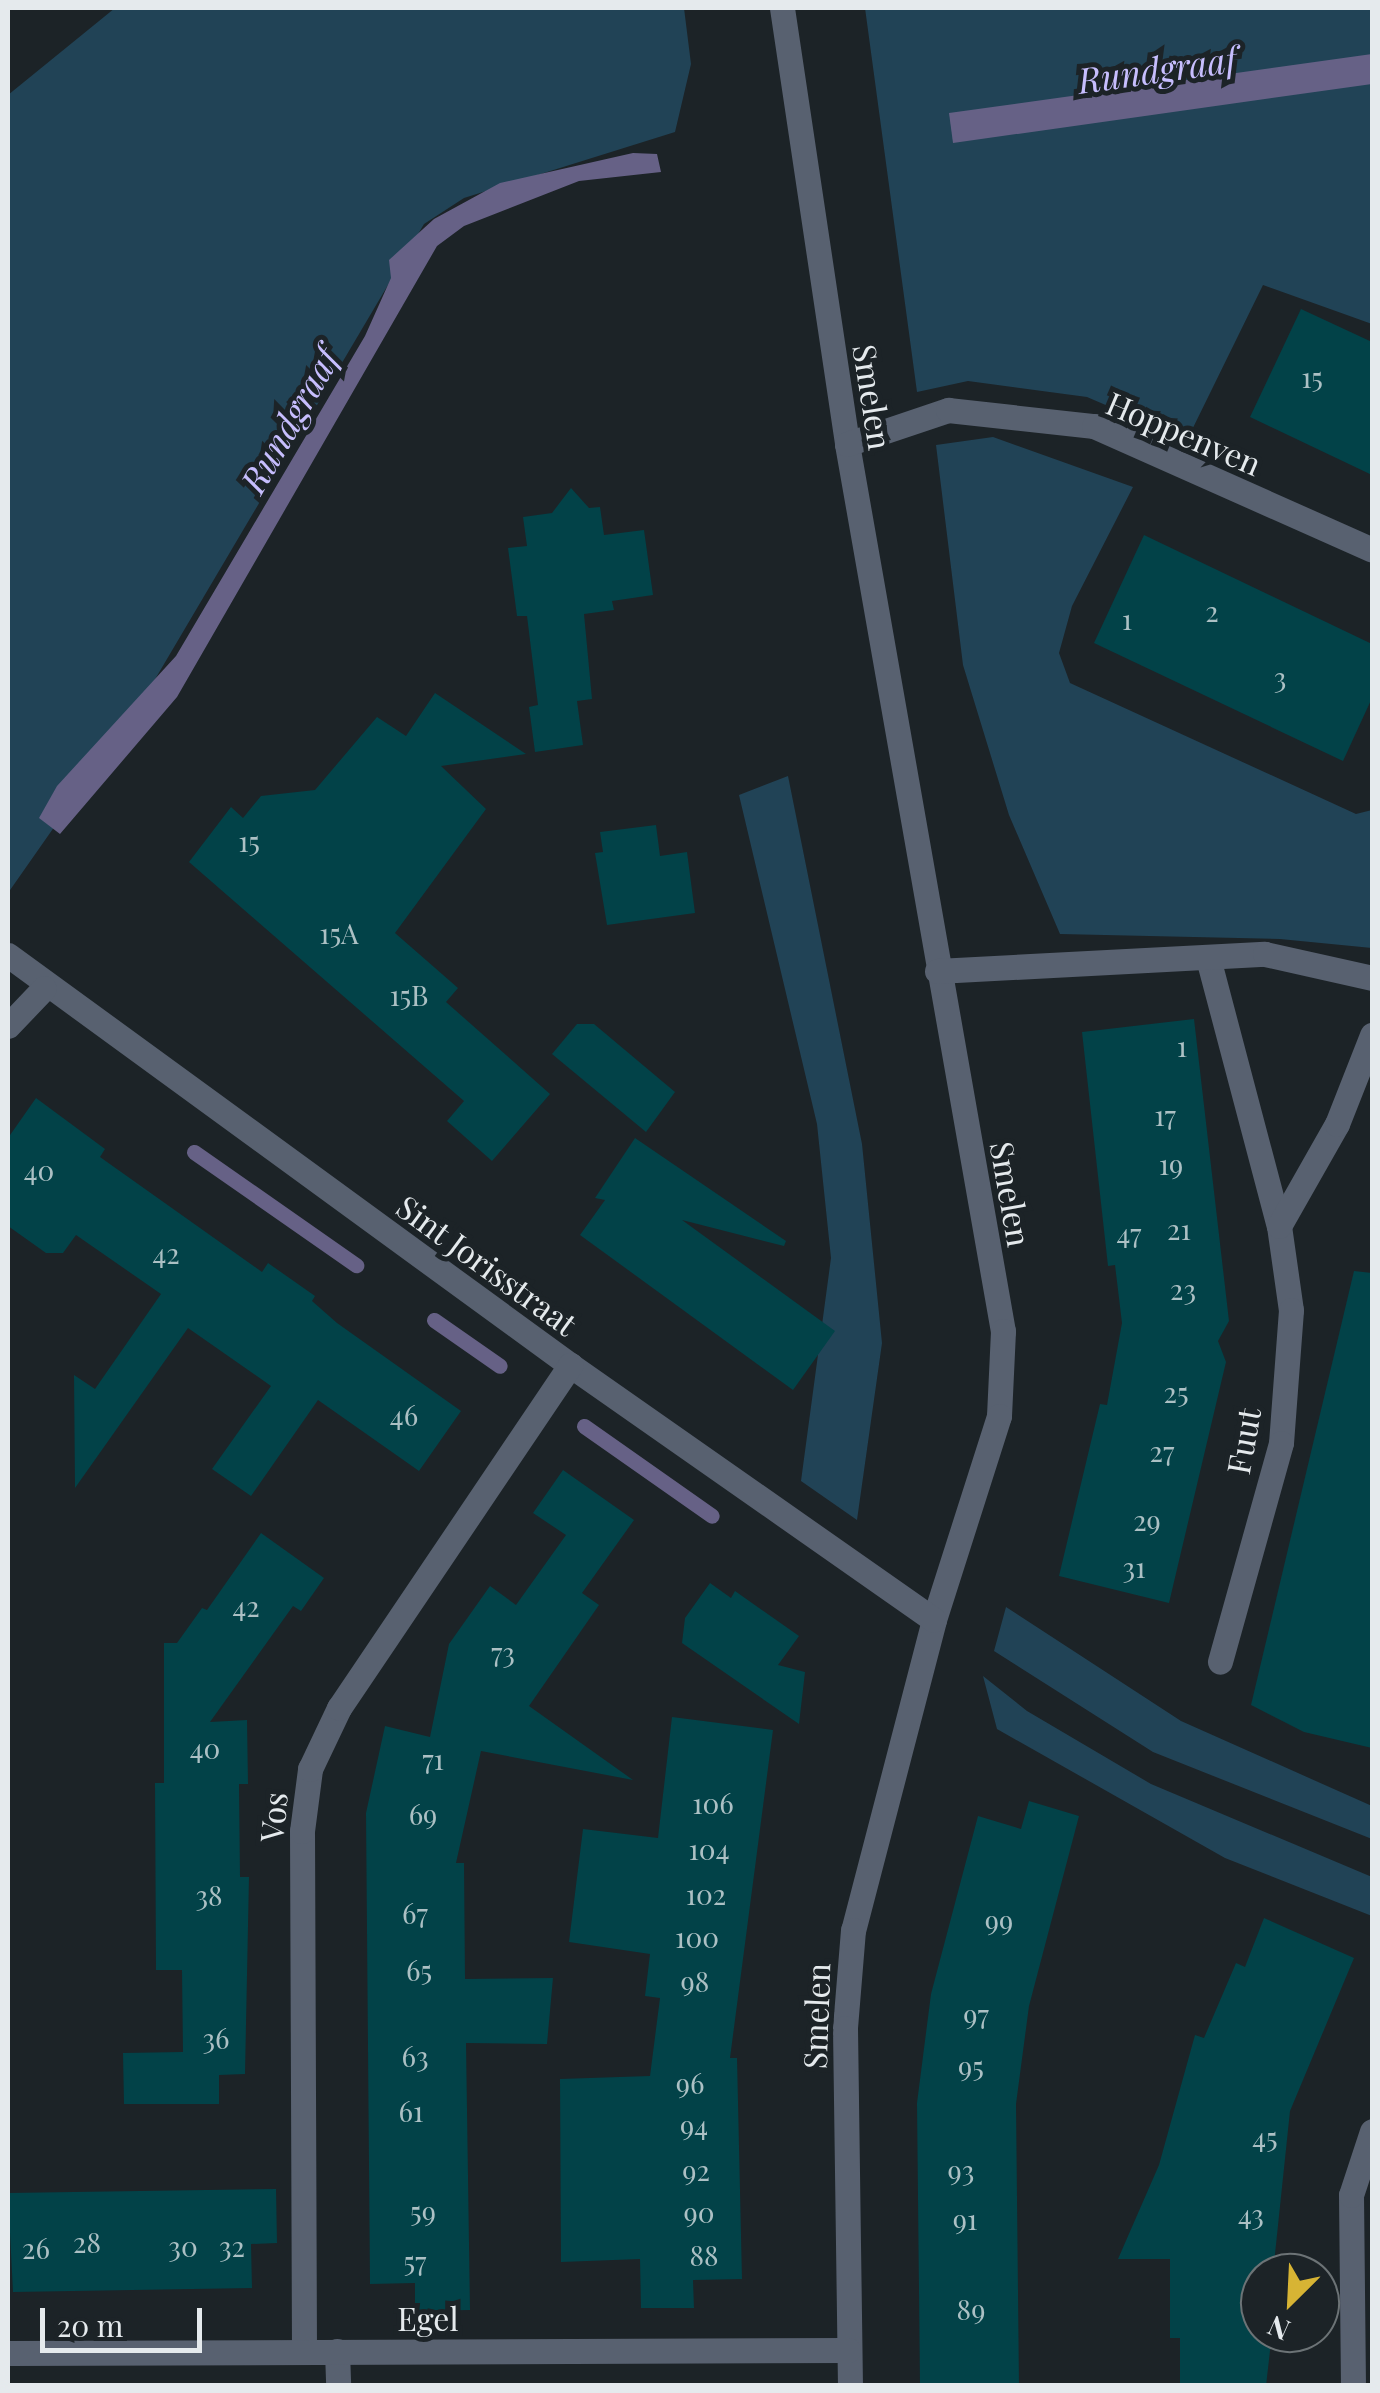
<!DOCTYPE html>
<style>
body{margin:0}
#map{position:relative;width:1380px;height:2393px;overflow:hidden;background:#1c2327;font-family:"Playfair Display",serif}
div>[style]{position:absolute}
.green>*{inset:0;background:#214356}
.water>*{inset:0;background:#666186}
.stream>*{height:15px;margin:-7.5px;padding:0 7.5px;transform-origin:7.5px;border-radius:7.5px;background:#666186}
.building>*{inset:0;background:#024248}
.minor>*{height:25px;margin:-12.5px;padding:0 12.5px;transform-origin:12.5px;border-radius:12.5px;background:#586170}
span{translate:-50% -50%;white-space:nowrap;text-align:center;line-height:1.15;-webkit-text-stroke:10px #1c2327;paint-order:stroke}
.number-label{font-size:28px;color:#acc0c4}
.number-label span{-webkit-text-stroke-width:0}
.street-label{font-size:32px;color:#e5eaed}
.water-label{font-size:35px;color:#c7befe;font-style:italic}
.frame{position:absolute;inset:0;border:10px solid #e5eaed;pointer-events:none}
.north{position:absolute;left:1240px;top:2253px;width:100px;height:100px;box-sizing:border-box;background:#1c2327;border:2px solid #6c7376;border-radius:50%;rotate:204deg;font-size:28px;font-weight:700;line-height:40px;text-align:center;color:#e5eaed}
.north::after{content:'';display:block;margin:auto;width:35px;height:45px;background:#d7b434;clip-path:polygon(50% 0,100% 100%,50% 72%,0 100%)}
.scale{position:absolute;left:40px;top:2308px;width:162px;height:45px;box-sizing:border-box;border:5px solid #e5eaed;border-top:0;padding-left:12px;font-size:30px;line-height:35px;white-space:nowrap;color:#e5eaed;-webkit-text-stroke:8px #1c2327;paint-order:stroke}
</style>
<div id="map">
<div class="green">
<i style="clip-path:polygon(115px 8px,684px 8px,691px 64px,675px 132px,464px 198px,424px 224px,141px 703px,8px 893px,8px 95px)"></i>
<i style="clip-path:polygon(865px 8px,1372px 8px,1372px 324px,1263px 285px,1187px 440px,1087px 397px,968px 381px,917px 392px)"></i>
<i style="clip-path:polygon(993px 437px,1133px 487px,1072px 606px,1059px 653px,1070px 683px,1356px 814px,1372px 810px,1372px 948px,1280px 939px,1060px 934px,1009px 815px,963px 665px,936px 445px)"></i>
<i style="clip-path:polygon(788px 776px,862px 1144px,882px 1343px,857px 1520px,801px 1481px,831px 1258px,817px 1124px,739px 795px)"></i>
<i style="clip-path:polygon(1006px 1607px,1181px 1721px,1372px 1806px,1372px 1839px,1153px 1752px,994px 1651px)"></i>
<i style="clip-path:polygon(983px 1676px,1027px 1711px,1151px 1784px,1372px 1877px,1372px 1916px,1225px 1858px,997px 1729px)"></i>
</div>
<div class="water">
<i style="clip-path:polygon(1372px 54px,1372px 84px,953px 143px,949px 113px)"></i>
<i style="clip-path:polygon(633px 153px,657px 154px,661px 172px,579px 181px,464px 226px,437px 246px,177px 697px,60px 834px,39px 818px,57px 786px,176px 656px,365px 336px,391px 278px,389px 260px,434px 219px,500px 183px)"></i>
</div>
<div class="stream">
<i style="left:194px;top:1152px;width:198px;rotate:34.9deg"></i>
<i style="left:434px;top:1320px;width:80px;rotate:34.9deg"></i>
<i style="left:584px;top:1426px;width:156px;rotate:35.1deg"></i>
</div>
<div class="building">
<i style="clip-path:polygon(1301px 309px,1372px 342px,1372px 475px,1250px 417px)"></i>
<i style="clip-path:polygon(571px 488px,589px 508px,600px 507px,604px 535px,644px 530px,653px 595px,612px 601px,614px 610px,584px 614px,592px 699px,577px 701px,583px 745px,535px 752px,529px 707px,538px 705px,527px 616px,517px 616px,508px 548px,527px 546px,523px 517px,552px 513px)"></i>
<i style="clip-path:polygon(1144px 535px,1372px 644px,1372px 698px,1343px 761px,1094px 643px)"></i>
<i style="clip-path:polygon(435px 693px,526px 754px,441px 766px,486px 809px,395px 933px,458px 988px,446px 1002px,550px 1094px,492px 1161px,447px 1121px,464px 1101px,189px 862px,231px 807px,243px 818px,261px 796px,315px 790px,377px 717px,406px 736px)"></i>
<i style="clip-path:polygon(656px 825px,660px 856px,687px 852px,695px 913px,607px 925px,595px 853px,603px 852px,600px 832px)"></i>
<i style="clip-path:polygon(1194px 1019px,1229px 1321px,1218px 1341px,1226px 1362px,1169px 1603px,1059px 1576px,1100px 1404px,1107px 1405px,1122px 1323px,1115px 1265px,1108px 1266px,1082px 1032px)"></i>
<i style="clip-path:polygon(577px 1024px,594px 1024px,675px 1092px,646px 1132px,552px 1054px)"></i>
<i style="clip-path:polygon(36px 1098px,105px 1149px,100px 1157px,262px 1272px,268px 1263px,315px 1296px,312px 1301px,337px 1323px,461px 1411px,419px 1471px,318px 1400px,251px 1496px,212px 1469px,271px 1386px,188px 1328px,75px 1488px,74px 1375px,95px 1389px,161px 1294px,76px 1235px,63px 1253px,46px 1253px,8px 1226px,8px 1138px)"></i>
<i style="clip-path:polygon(635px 1138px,786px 1241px,784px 1246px,682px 1220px,835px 1331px,793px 1390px,580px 1235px,605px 1200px,595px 1198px)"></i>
<i style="clip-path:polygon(1354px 1271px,1372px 1273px,1372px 1748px,1304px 1732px,1251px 1705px)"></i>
<i style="clip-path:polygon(563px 1470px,634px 1520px,582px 1593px,599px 1605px,529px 1706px,633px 1780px,481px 1751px,456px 1863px,464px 1863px,465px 1979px,553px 1978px,547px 2044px,466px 2043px,470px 2310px,415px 2311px,415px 2283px,370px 2284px,366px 1813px,385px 1726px,430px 1737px,449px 1644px,490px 1586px,516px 1605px,566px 1535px,533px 1513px)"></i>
<i style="clip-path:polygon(261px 1533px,324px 1578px,301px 1611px,293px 1606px,210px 1722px,247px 1720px,248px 1784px,239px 1784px,240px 1877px,249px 1877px,245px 2074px,219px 2075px,219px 2104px,124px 2104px,123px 2053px,183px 2052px,182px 1970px,156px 1970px,155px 1783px,164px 1783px,164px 1643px,177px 1643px,202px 1608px,207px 1610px)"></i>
<i style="clip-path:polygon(710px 1583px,731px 1598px,735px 1591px,799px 1636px,778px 1665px,805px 1672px,799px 1724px,682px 1643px,685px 1618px)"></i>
<i style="clip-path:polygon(672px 1717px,773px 1730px,730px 2058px,737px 2058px,742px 2279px,693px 2280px,694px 2308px,641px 2308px,640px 2259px,561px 2262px,560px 2079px,650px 2076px,660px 1998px,645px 1996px,650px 1954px,569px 1942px,583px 1829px,658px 1838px)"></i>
<i style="clip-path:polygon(1029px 1801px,1079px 1816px,1029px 2006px,1016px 2104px,1019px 2386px,920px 2386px,917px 2103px,931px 1994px,978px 1816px,1021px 1829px)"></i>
<i style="clip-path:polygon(1264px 1918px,1354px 1958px,1290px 2111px,1273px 2273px,1260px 2273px,1260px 2333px,1272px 2333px,1266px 2386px,1180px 2386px,1180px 2338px,1170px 2338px,1170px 2259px,1118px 2259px,1159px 2165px,1195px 2035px,1204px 2038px,1236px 1963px,1245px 1967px)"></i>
<i style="clip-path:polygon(276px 2189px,277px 2243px,251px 2244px,252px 2288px,13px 2292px,8px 2193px)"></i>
</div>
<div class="minor">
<i style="left:782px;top:8px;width:441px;rotate:81.5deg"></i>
<i style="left:847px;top:444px;width:901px;rotate:80.03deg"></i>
<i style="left:1003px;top:1331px;width:85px;rotate:92.7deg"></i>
<i style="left:999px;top:1416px;width:214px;rotate:107.7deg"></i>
<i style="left:934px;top:1620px;width:320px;rotate:104.6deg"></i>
<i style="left:853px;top:1930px;width:98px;rotate:94.7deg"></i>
<i style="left:845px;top:2028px;width:358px;rotate:89.2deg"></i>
<i style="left:847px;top:444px;width:107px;rotate:-18.6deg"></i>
<i style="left:948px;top:410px;width:147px;rotate:6.3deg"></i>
<i style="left:1094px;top:426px;width:304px;rotate:24deg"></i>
<i style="left:8px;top:955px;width:696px;rotate:36.11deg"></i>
<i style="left:570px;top:1365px;width:444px;rotate:35deg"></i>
<i style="left:1208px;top:958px;width:277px;rotate:75.2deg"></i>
<i style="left:1279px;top:1226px;width:85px;rotate:81.9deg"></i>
<i style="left:1291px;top:1310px;width:133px;rotate:94.3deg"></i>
<i style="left:1281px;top:1443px;width:227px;rotate:105.6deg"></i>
<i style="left:937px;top:971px;width:328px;rotate:-3deg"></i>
<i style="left:1265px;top:954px;width:110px;rotate:12.6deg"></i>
<i style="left:8px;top:1026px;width:52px;rotate:-46.5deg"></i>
<i style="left:1279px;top:1226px;width:117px;rotate:-60.4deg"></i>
<i style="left:1337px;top:1124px;width:96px;rotate:-68.5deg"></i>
<i style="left:304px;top:2351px;width:520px;rotate:-90.22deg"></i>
<i style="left:302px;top:1831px;width:63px;rotate:-82.6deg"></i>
<i style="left:310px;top:1769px;width:68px;rotate:-64.6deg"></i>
<i style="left:339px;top:1708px;width:414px;rotate:-56deg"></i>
<i style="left:337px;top:2351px;width:35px;rotate:88deg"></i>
<i style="left:8px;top:2353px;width:840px;rotate:-0.2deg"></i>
<i style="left:1353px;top:2386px;width:191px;rotate:-90.6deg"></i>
<i style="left:1351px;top:2195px;width:67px;rotate:-71.8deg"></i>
</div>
<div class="number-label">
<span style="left:1312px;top:377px">15</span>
<span style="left:1212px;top:611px">2</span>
<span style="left:1127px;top:619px">1</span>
<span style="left:1280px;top:677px">3</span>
<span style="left:249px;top:841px">15</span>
<span style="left:339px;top:933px">15A</span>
<span style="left:409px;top:995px">15B</span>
<span style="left:1182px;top:1046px">1</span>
<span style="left:1165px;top:1115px">17</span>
<span style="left:1171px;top:1164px">19</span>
<span style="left:39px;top:1170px">40</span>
<span style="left:1179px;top:1229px">21</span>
<span style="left:1129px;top:1233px">47</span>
<span style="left:166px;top:1253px">42</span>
<span style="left:1183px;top:1289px">23</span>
<span style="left:1176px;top:1392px">25</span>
<span style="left:404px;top:1415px">46</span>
<span style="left:1162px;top:1451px">27</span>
<span style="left:1147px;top:1520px">29</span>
<span style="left:1134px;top:1567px">31</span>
<span style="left:246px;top:1606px">42</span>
<span style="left:503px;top:1652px">73</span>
<span style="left:205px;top:1748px">40</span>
<span style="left:433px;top:1759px">71</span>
<span style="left:713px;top:1803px">106</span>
<span style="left:423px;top:1814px">69</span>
<span style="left:709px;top:1849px">104</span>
<span style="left:706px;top:1894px">102</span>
<span style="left:209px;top:1895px">38</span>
<span style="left:415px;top:1913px">67</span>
<span style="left:999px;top:1920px">99</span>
<span style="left:697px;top:1937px">100</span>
<span style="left:419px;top:1970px">65</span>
<span style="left:695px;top:1981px">98</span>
<span style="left:976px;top:2014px">97</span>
<span style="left:216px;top:2038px">36</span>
<span style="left:415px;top:2056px">63</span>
<span style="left:971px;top:2066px">95</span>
<span style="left:690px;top:2083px">96</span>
<span style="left:411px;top:2111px">61</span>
<span style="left:694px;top:2125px">94</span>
<span style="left:1265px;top:2137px">45</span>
<span style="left:696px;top:2170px">92</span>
<span style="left:961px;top:2170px">93</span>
<span style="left:423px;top:2211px">59</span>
<span style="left:699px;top:2212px">90</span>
<span style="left:1251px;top:2214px">43</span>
<span style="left:965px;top:2219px">91</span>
<span style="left:87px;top:2242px">28</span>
<span style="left:183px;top:2246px">30</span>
<span style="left:232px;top:2246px">32</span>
<span style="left:36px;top:2248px">26</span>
<span style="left:704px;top:2255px">88</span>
<span style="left:415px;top:2261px">57</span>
<span style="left:971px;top:2309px">89</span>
</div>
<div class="street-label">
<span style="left:873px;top:397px;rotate:81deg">Smelen</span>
<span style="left:1184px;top:433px;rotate:23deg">Hoppenven</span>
<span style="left:1011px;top:1194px;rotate:80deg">Smelen</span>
<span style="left:487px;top:1265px;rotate:36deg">Sint Jorisstraat</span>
<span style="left:1243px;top:1441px;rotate:-80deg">Fuut</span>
<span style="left:273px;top:1817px;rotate:-85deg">Vos</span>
<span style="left:816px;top:2016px;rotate:-88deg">Smelen</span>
<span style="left:428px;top:2318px">Egel</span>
</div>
<div class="water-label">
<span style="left:1157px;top:69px;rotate:-8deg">Rundgraaf</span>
<span style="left:289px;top:420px;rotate:-60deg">Rundgraaf</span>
</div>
<div class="frame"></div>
<div class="north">N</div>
<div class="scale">20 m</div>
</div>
